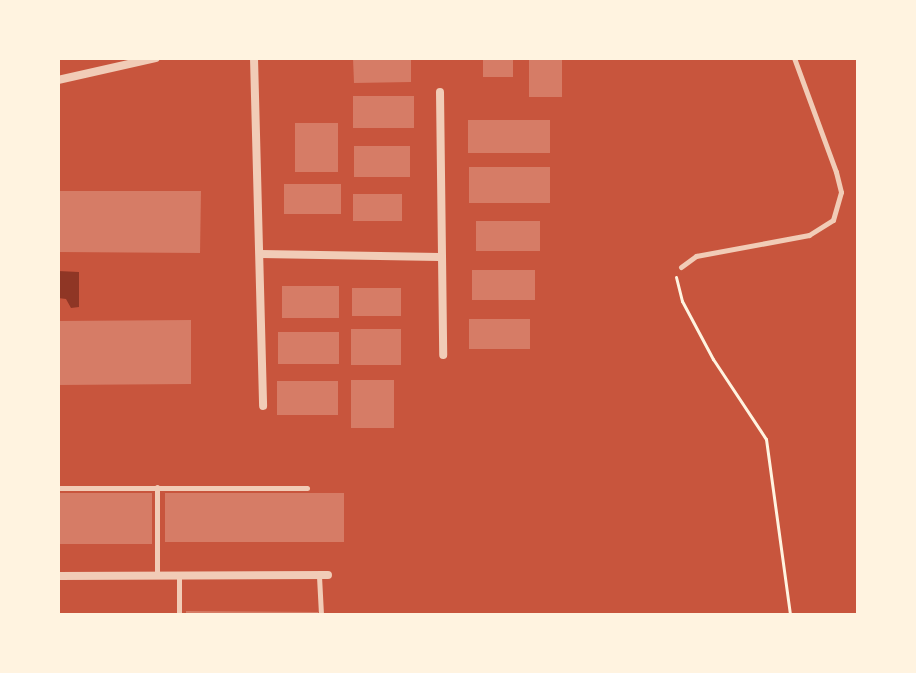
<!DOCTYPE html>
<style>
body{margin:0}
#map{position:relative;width:916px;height:673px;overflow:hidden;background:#c8553d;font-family:"Source Serif 4",serif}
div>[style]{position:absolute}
.water>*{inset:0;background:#8f3625}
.building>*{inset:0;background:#d67c66}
.path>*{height:3px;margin:-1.5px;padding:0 1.5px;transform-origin:1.5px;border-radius:1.5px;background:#fff3e0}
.service>*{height:5px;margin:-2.5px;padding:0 2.5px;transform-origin:2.5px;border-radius:2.5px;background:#f1ccb7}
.minor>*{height:8px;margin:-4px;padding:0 4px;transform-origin:4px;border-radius:4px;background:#f1ccb7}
span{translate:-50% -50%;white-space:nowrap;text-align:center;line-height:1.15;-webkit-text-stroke:6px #fff3e0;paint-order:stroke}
.frame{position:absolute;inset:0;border:60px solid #fff3e0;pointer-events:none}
</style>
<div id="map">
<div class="water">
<i style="clip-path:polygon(58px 271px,79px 272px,79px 307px,71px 308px,66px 299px,58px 298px)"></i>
</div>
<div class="building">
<i style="clip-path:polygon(353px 58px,411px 58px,411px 82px,354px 83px)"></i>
<i style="clip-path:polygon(483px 58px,513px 58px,513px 77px,483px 77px)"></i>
<i style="clip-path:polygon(529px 58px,562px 58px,562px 97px,529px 97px)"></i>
<i style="clip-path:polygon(353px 96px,414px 96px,414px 128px,353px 128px)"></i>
<i style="clip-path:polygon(468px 120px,550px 120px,550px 153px,468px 153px)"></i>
<i style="clip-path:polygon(295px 123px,338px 123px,338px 172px,295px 172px)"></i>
<i style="clip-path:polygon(354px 146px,410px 146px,410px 177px,354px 177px)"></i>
<i style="clip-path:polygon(469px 167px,550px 167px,550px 203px,469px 203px)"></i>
<i style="clip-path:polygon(284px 184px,341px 184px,341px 214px,284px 214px)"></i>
<i style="clip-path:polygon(58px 191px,201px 191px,200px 253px,58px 252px)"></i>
<i style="clip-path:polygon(353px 194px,402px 194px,402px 221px,353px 221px)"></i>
<i style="clip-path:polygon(476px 221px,540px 221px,540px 251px,476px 251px)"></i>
<i style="clip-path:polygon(472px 270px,535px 270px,535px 300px,472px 300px)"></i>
<i style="clip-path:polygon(282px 286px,339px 286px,339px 318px,282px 318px)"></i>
<i style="clip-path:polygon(352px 288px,401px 288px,401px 316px,352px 316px)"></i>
<i style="clip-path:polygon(469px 319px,530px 319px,530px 349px,469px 349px)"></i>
<i style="clip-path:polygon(191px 320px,191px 384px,58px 385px,58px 321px)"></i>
<i style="clip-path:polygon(351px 329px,401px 329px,401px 365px,351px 365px)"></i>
<i style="clip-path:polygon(278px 332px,339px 332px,339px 364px,278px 364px)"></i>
<i style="clip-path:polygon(351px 380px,394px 380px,394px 428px,351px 428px)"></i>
<i style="clip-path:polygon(277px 381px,338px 381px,338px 415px,277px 415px)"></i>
<i style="clip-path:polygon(58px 493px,152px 493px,152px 544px,58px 544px)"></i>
<i style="clip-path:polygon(165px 493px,344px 493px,344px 542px,165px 542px)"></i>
<i style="clip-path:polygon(186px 611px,318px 612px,318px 615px,186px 615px)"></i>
</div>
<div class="path">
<i style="left:676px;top:277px;width:25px;rotate:76deg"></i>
<i style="left:682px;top:301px;width:66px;rotate:61.9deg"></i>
<i style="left:713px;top:359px;width:96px;rotate:56.5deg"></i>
<i style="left:766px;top:439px;width:178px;rotate:82.2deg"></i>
</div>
<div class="service">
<i style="left:681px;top:267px;width:19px;rotate:-36deg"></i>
<i style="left:696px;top:256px;width:115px;rotate:-10.5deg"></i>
<i style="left:809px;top:235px;width:28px;rotate:-32deg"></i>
<i style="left:833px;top:220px;width:29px;rotate:-74deg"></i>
<i style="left:841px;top:192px;width:21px;rotate:-104deg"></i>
<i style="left:836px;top:172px;width:121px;rotate:-110.2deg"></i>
<i style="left:157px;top:487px;width:89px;rotate:90deg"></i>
<i style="left:58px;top:488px;width:249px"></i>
<i style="left:319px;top:576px;width:39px;rotate:87deg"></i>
<i style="left:179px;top:615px;width:39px;rotate:-90deg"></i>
</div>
<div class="minor">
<i style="left:254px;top:58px;width:348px;rotate:88.5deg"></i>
<i style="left:58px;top:80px;width:100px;rotate:-12.7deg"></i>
<i style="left:440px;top:92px;width:263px;rotate:89.3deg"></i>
<i style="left:261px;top:254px;width:178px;rotate:1deg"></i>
<i style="left:58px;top:576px;width:270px;rotate:-0.2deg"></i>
</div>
<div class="frame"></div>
</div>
